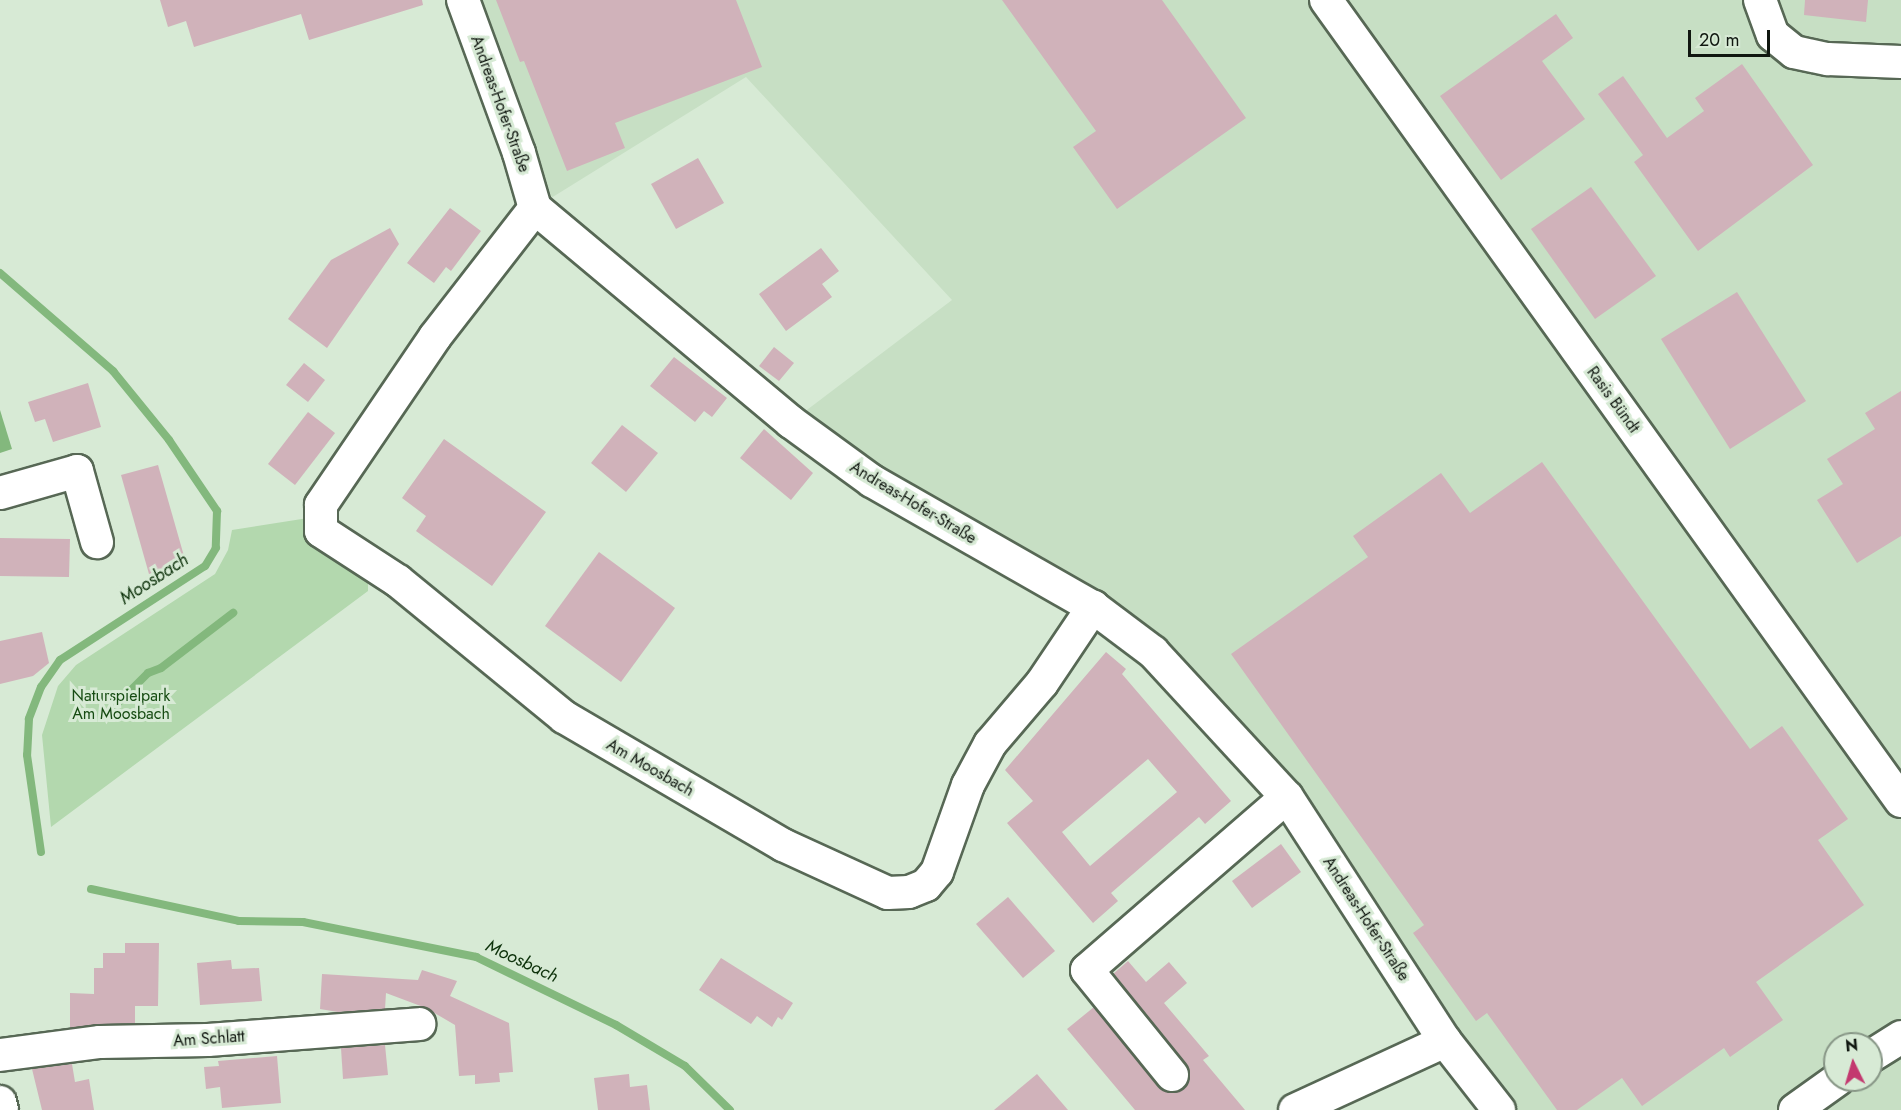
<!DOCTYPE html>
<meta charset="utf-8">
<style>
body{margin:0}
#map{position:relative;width:1901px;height:1110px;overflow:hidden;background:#d7ead5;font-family:Jost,sans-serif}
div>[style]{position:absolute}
.built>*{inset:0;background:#c7dfc4}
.green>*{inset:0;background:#b3d8ae}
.water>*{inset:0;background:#83b87d}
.stream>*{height:8px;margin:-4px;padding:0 4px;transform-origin:4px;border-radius:4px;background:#83b87d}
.building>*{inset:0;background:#d0b2ba}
.roads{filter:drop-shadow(2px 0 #576855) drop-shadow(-2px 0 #576855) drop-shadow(0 2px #576855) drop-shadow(0 -2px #576855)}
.minor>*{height:32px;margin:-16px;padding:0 16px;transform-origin:16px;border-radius:16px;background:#fff}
span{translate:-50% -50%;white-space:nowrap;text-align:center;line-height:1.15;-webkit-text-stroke:6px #d7ead5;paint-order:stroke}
.street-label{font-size:16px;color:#101710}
.park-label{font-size:16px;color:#164b12}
.water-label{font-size:18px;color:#0d320b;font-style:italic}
.north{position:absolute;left:1823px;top:1032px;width:60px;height:60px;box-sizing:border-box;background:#d7ead5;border:2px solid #879686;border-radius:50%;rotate:355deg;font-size:16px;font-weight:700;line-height:24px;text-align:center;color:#101710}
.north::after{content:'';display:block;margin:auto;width:21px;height:27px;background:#c3386f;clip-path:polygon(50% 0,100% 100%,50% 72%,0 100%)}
.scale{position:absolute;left:1688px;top:30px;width:82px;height:27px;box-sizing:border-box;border:3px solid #101710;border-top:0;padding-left:8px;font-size:18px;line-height:21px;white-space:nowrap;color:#101710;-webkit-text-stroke:4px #d7ead5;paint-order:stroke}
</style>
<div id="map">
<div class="built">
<i style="clip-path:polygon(evenodd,463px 0,1901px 0,1901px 1110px,1499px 1110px,1287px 797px,1153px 652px,791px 422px,952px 300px,746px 77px,535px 208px,463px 0,1835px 1044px,1871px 1044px,1871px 1080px,1835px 1080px,1835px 1044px)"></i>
</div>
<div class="green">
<i style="clip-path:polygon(321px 516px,368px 580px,368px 591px,51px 827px,42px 735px,58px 686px,76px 665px,215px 574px,228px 550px,232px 530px)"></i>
</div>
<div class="water">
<i style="clip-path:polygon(0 410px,12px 449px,0 453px)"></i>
</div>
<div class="stream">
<i style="left:0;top:273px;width:150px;rotate:40.9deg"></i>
<i style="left:113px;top:371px;width:89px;rotate:50.9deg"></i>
<i style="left:169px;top:440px;width:86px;rotate:55.9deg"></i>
<i style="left:217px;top:511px;width:37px;rotate:92deg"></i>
<i style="left:216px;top:548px;width:21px;rotate:121deg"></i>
<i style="left:205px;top:566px;width:173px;rotate:147deg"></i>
<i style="left:60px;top:660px;width:33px;rotate:125deg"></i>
<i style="left:41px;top:687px;width:34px;rotate:111deg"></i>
<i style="left:29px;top:719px;width:36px;rotate:93deg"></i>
<i style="left:27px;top:755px;width:98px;rotate:81.8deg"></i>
<i style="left:107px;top:714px;width:58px;rotate:-45deg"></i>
<i style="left:148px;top:673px;width:14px;rotate:-21deg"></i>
<i style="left:161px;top:668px;width:91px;rotate:-37.4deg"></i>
<i style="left:91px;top:889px;width:151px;rotate:12.2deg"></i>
<i style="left:239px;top:921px;width:64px;rotate:0.9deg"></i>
<i style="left:303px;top:922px;width:177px;rotate:11.4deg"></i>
<i style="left:476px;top:957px;width:156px;rotate:25.9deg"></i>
<i style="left:616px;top:1025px;width:80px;rotate:30.7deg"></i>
<i style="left:685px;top:1066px;width:63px;rotate:44.4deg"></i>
</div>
<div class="building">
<i style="clip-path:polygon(160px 0,422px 0,423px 5px,309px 40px,301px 14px,194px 47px,186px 21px,168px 27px)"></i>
<i style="clip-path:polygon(496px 0,736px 0,762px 67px,615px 123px,625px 148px,567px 171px,524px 61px,520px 62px)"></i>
<i style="clip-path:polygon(1002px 0,1162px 0,1246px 118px,1117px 209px,1073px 147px,1096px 131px)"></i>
<i style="clip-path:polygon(1805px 0,1868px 0,1866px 22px,1804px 15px)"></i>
<i style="clip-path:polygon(1556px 14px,1573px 38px,1542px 61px,1585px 119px,1501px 180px,1440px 96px)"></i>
<i style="clip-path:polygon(1742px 64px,1813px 165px,1698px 251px,1634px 162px,1643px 155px,1598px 94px,1623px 76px,1667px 138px,1704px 111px,1695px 98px)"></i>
<i style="clip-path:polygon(698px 158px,724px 203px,676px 229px,651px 184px)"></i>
<i style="clip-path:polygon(1591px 187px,1656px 276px,1595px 319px,1531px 229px)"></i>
<i style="clip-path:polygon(450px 208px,481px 231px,451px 271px,446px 267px,434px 283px,407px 263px)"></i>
<i style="clip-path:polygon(390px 228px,399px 244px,327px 348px,288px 319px,331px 260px)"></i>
<i style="clip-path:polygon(821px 248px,839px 271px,822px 284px,832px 297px,786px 331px,759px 294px)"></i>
<i style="clip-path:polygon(1737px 292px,1806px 401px,1730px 449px,1661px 339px)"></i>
<i style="clip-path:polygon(774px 347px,794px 363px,779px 381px,759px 366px)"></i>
<i style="clip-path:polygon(674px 357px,727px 398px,712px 417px,704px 411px,695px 422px,650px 386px)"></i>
<i style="clip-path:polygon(304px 363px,325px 380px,308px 402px,286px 385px)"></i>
<i style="clip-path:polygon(88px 383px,101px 427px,53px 442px,45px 419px,35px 422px,28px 402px)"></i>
<i style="clip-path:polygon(1901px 391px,1901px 536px,1857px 563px,1817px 500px,1843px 484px,1827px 459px,1875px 429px,1865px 413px)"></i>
<i style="clip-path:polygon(308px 412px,335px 433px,295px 485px,268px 464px)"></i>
<i style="clip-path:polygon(622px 425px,658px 453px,626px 492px,591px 463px)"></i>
<i style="clip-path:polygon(764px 429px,813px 473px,791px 500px,740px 458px)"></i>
<i style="clip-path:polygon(444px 439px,546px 512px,492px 586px,416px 531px,426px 516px,402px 498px)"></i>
<i style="clip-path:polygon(1542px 462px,1750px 749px,1782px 726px,1848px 819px,1818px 840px,1864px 905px,1756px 982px,1783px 1020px,1730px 1057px,1724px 1048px,1642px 1106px,1622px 1078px,1577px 1110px,1557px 1110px,1487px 1013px,1476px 1021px,1413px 933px,1424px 925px,1231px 654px,1368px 557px,1353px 536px,1441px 473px,1470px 513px)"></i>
<i style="clip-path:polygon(158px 465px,186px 563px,149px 574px,121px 475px)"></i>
<i style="clip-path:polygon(0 538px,70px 539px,69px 577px,0 576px)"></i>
<i style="clip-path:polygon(599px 552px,675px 608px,621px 682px,545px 626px)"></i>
<i style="clip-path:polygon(42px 632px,49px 663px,33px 676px,0 684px,0 641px)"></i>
<i style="clip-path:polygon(evenodd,1106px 652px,1126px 669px,1122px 674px,1231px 801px,1205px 824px,1199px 817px,1111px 893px,1118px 901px,1093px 923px,1007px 823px,1033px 801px,1005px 770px,1106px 652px,1148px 759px,1177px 792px,1090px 866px,1062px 832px,1148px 759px)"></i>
<i style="clip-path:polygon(1281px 844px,1301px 872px,1252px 908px,1232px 881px)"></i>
<i style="clip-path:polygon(1008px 897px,1055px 951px,1023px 978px,976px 924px)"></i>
<i style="clip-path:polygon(125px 943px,159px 943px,158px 1006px,135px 1006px,135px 1023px,70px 1028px,70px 993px,94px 994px,94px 968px,103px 968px,103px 953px,125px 953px)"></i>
<i style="clip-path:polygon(721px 958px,793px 1003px,782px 1020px,778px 1017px,772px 1027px,757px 1016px,751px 1024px,699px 990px)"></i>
<i style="clip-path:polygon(231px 960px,232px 969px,259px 968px,262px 1001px,200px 1005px,197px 963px)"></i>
<i style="clip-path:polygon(1128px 961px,1146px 982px,1169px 962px,1187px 983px,1164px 1003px,1209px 1056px,1203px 1060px,1245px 1110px,1135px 1110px,1067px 1029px,1094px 1007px,1158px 1087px,1174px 1093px,1184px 1089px,1190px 1073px,1186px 1064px,1113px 974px)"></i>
<i style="clip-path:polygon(422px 970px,457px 981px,450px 996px,509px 1023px,513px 1072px,499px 1073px,500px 1082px,475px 1084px,475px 1075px,459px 1076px,455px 1025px,426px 1008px,386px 993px,385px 1009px,338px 1012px,320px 1009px,322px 974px,418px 980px)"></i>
<i style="clip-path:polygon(385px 1045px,388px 1075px,343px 1079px,341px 1048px)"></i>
<i style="clip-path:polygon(277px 1056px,281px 1103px,222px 1108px,220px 1087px,206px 1089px,204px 1067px,219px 1066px,218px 1061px)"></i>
<i style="clip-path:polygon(72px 1064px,75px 1082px,89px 1079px,94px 1110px,42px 1110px,32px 1069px)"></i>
<i style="clip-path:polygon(629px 1074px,630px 1087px,647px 1085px,650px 1110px,598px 1110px,594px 1078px)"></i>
<i style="clip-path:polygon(1037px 1074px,1068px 1110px,994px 1110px)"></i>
</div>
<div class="roads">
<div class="minor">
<i style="left:463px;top:0;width:163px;rotate:69.9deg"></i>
<i style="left:519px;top:153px;width:57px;rotate:73.8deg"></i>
<i style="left:535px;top:208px;width:334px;rotate:39.9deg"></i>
<i style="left:791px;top:422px;width:100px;rotate:36.1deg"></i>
<i style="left:872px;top:481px;width:254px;rotate:29.7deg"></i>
<i style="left:1093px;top:607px;width:75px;rotate:36.9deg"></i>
<i style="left:1153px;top:652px;width:197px;rotate:47.3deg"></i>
<i style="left:1287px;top:797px;width:291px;rotate:57.1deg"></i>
<i style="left:1445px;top:1041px;width:88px;rotate:52deg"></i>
<i style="left:1326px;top:0;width:986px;rotate:54.33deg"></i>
<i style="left:1760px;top:0;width:37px;rotate:70deg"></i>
<i style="left:1773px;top:35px;width:27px;rotate:39deg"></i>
<i style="left:1794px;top:52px;width:35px;rotate:12deg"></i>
<i style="left:1828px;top:59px;width:73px;rotate:2.4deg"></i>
<i style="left:535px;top:208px;width:163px;rotate:127.8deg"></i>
<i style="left:435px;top:337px;width:203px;rotate:124.2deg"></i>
<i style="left:321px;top:505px;width:26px;rotate:90deg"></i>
<i style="left:321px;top:531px;width:92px;rotate:33deg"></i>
<i style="left:398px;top:581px;width:215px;rotate:39.3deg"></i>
<i style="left:564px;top:717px;width:254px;rotate:30.3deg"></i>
<i style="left:783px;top:845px;width:115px;rotate:24.6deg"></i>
<i style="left:888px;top:893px;width:21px;rotate:-3deg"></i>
<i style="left:909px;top:892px;width:18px;rotate:-22deg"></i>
<i style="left:926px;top:885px;width:17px;rotate:-50deg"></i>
<i style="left:937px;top:872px;width:92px;rotate:-70.4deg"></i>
<i style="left:968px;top:785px;width:47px;rotate:-61.8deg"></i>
<i style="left:990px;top:744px;width:80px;rotate:-49.6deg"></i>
<i style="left:1042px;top:683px;width:92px;rotate:-56.1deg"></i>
<i style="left:0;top:493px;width:80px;rotate:-15.9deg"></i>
<i style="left:77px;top:471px;width:74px;rotate:74.3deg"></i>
<i style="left:0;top:1055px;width:101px;rotate:-7.4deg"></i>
<i style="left:100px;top:1042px;width:108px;rotate:-1.1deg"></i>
<i style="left:208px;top:1040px;width:212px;rotate:-4.3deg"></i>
<i style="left:1871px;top:1056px;width:36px;rotate:-32deg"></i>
<i style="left:1172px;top:1075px;width:135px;rotate:-129deg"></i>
<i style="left:1087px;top:970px;width:264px;rotate:-40.9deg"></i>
<i style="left:0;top:1102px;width:8px;rotate:76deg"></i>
<i style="left:1295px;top:1110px;width:165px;rotate:-24.7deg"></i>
<i style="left:1795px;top:1110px;width:52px;rotate:-35.5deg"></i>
</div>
</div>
<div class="street-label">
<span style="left:500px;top:104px;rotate:70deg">Andreas-Hofer-Straße</span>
<span style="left:1613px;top:400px;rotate:54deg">Rasis Bündt</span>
<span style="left:913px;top:503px;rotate:31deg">Andreas-Hofer-Straße</span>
<span style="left:650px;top:768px;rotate:30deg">Am Moosbach</span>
<span style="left:1366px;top:919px;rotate:57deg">Andreas-Hofer-Straße</span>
<span style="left:209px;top:1039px;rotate:-4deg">Am Schlatt</span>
</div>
<div class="park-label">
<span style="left:121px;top:705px">Naturspielpark<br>Am Moosbach</span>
</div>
<div class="water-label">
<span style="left:154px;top:579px;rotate:-33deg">Moosbach</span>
<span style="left:522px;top:961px;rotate:25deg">Moosbach</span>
</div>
<div class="north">N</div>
<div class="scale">20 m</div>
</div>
